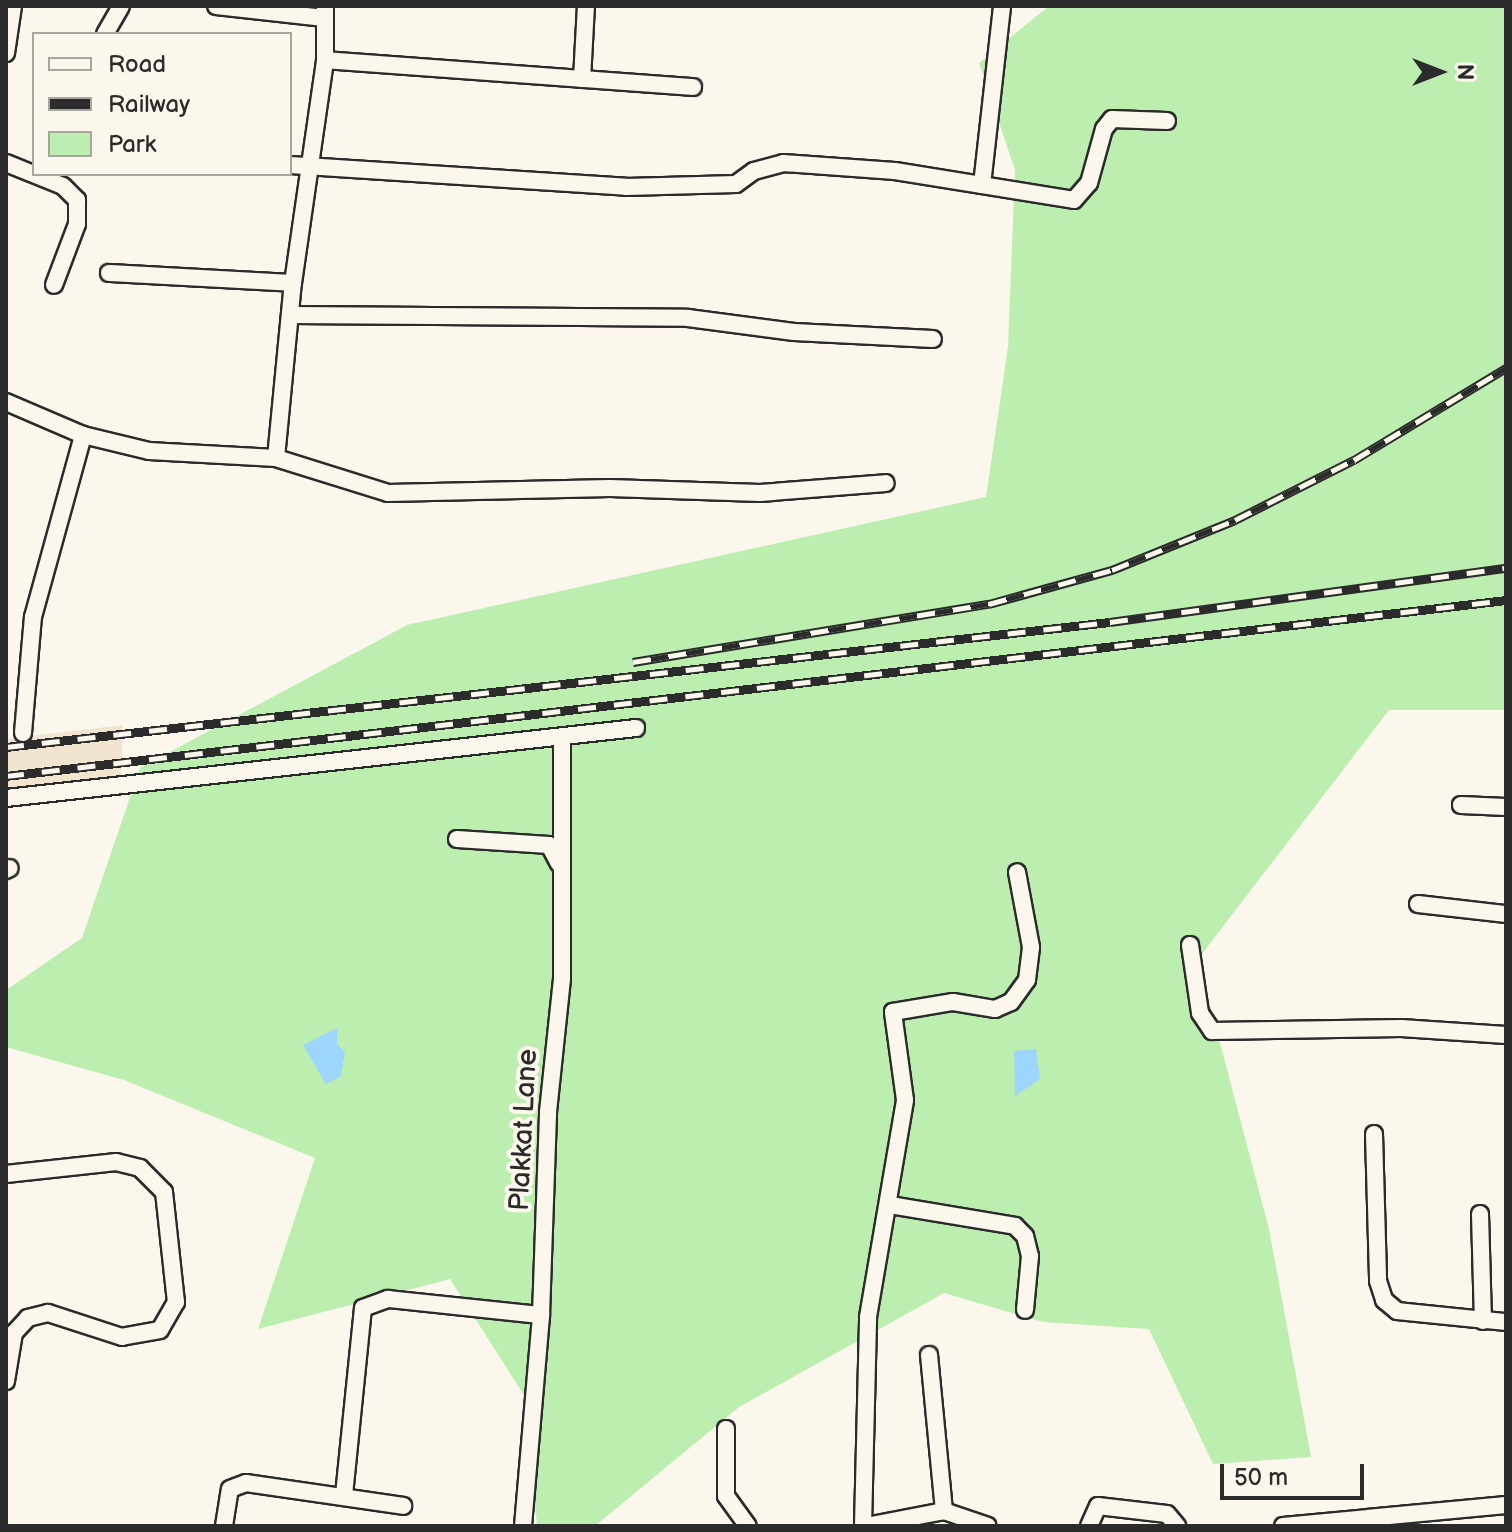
<!DOCTYPE html>
<style>
body{margin:0}
#map{position:relative;width:1512px;height:1532px;overflow:hidden;background:#fbf7ec;font-family:"Balsamiq Sans",sans-serif}
div>[style]{position:absolute}
.built>*{inset:0;background:#f1e5d0}
.green>*{inset:0;background:#bbeeaf}
.water>*{inset:0;background:#9cd6fc}
.roads{filter:drop-shadow(2px 0 #2b2b2b) drop-shadow(-2px 0 #2b2b2b) drop-shadow(0 2px #2b2b2b) drop-shadow(0 -2px #2b2b2b)}
.minor>*{height:16px;margin:-8px;padding:0 8px;transform-origin:8px;border-radius:8px;background:#fbf7ec}
.rail>*{height:9px;margin-top:-4.5px;transform-origin:0;background:repeating-linear-gradient(90deg,#fbf7ec 0 18px,#2b2b2b 0 36px);box-sizing:border-box;border-block:2px solid #2b2b2b}
span{translate:-50% -50%;white-space:nowrap;text-align:center;line-height:1.15;-webkit-text-stroke:8px #fbf7ec;paint-order:stroke}
.street-label{font-size:28px;color:#2b2b2b}
.frame{position:absolute;inset:0;border:8px solid #2b2b2b;pointer-events:none}
.legend{position:absolute;left:32px;top:32px;width:260px;height:144px;box-sizing:border-box;background:#fbf7ec;border:2px solid #a8a59f;margin:0;padding:10px 14px;list-style:none;font-size:24px;color:#2b2b2b}
.legend li{display:flex;align-items:center;gap:16px;height:40px}
.legend b{width:40px;border:2px solid #a8a59f}
.north{position:absolute;left:1400px;top:32px;width:80px;height:80px;-webkit-text-stroke:6px #fbf7ec;paint-order:stroke;rotate:90deg;font-size:22px;font-weight:700;line-height:32px;text-align:center;color:#2b2b2b}
.north::after{content:'';display:block;margin:auto;width:28px;height:36px;background:#2b2b2b;clip-path:polygon(50% 0,100% 100%,50% 72%,0 100%)}
.scale{position:absolute;left:1220px;top:1464px;width:144px;height:36px;box-sizing:border-box;border:4px solid #2b2b2b;border-top:0;padding-left:10px;font-size:24px;line-height:28px;white-space:nowrap;color:#2b2b2b;-webkit-text-stroke:6px #fbf7ec;paint-order:stroke}
</style>
<div id="map">
<div class="built">
<i style="clip-path:polygon(123px 725px,120px 793px,6px 807px,6px 739px)"></i>
</div>
<div class="green">
<i style="clip-path:polygon(1049px 6px,1506px 6px,1506px 710px,1389px 710px,1198px 959px,1269px 1229px,1311px 1457px,1213px 1464px,1149px 1329px,1043px 1322px,944px 1293px,739px 1407px,595px 1526px,537px 1526px,527px 1400px,450px 1279px,258px 1329px,315px 1158px,124px 1080px,6px 1047px,6px 990px,82px 938px,140px 768px,407px 625px,986px 497px,1008px 347px,1015px 170px,979px 63px)"></i>
</div>
<div class="water">
<i style="clip-path:polygon(337px 1028px,337px 1044px,345px 1053px,340px 1077px,326px 1084px,303px 1045px)"></i>
<i style="clip-path:polygon(1036px 1049px,1040px 1079px,1015px 1096px,1014px 1051px)"></i>
</div>
<div class="roads">
<div class="minor">
<i style="left:216px;top:6px;width:109px;rotate:6.3deg"></i>
<i style="left:105px;top:34px;width:32px;rotate:-60deg"></i>
<i style="left:6px;top:53px;width:48px;rotate:-81.5deg"></i>
<i style="left:325px;top:60px;width:369px;rotate:4.2deg"></i>
<i style="left:582px;top:79px;width:73px;rotate:-86.9deg"></i>
<i style="left:6px;top:163px;width:61px;rotate:22deg"></i>
<i style="left:63px;top:186px;width:20px;rotate:45deg"></i>
<i style="left:77px;top:200px;width:24px;rotate:90deg"></i>
<i style="left:77px;top:224px;width:65px;rotate:110.7deg"></i>
<i style="left:290px;top:165px;width:337px;rotate:3.7deg"></i>
<i style="left:626px;top:187px;width:110px;rotate:-1.6deg"></i>
<i style="left:736px;top:184px;width:22px;rotate:-36deg"></i>
<i style="left:754px;top:171px;width:30px;rotate:-15deg"></i>
<i style="left:783px;top:163px;width:112px;rotate:4.1deg"></i>
<i style="left:895px;top:171px;width:181px;rotate:9.2deg"></i>
<i style="left:1074px;top:200px;width:23px;rotate:-49deg"></i>
<i style="left:1089px;top:183px;width:56px;rotate:-74.5deg"></i>
<i style="left:1104px;top:129px;width:13px;rotate:-51deg"></i>
<i style="left:1112px;top:119px;width:55px;rotate:2.1deg"></i>
<i style="left:982px;top:185px;width:180px;rotate:-83.6deg"></i>
<i style="left:109px;top:273px;width:184px;rotate:3.1deg"></i>
<i style="left:290px;top:315px;width:398px;rotate:0.4deg"></i>
<i style="left:688px;top:318px;width:107px;rotate:7.5deg"></i>
<i style="left:794px;top:332px;width:139px;rotate:2.9deg"></i>
<i style="left:6px;top:402px;width:84px;rotate:23.2deg"></i>
<i style="left:83px;top:435px;width:68px;rotate:13.6deg"></i>
<i style="left:149px;top:451px;width:127px;rotate:3.2deg"></i>
<i style="left:276px;top:458px;width:117px;rotate:17.4deg"></i>
<i style="left:388px;top:493px;width:222px;rotate:-1.3deg"></i>
<i style="left:610px;top:488px;width:150px;rotate:1.9deg"></i>
<i style="left:760px;top:493px;width:126px;rotate:-4.5deg"></i>
<i style="left:276px;top:458px;width:176px;rotate:-84.5deg"></i>
<i style="left:293px;top:283px;width:225px;rotate:-81.8deg"></i>
<i style="left:325px;top:60px;width:54px;rotate:-90deg"></i>
<i style="left:23px;top:733px;width:116px;rotate:-85.1deg"></i>
<i style="left:33px;top:617px;width:189px;rotate:-74.6deg"></i>
<i style="left:6px;top:798px;width:634px;rotate:-6.34deg"></i>
<i style="left:1461px;top:805px;width:45px;rotate:2.5deg"></i>
<i style="left:457px;top:839px;width:92px;rotate:3.7deg"></i>
<i style="left:549px;top:845px;width:21px;rotate:62deg"></i>
<i style="left:6px;top:870px;width:4px;rotate:-27deg"></i>
<i style="left:1418px;top:904px;width:89px;rotate:6.5deg"></i>
<i style="left:1190px;top:945px;width:69px;rotate:81.6deg"></i>
<i style="left:1200px;top:1013px;width:22px;rotate:56deg"></i>
<i style="left:1212px;top:1031px;width:189px;rotate:-0.9deg"></i>
<i style="left:1401px;top:1028px;width:105px;rotate:3.8deg"></i>
<i style="left:1374px;top:1134px;width:147px;rotate:88.4deg"></i>
<i style="left:1378px;top:1281px;width:20px;rotate:72deg"></i>
<i style="left:1384px;top:1300px;width:17px;rotate:40deg"></i>
<i style="left:1397px;top:1311px;width:110px;rotate:5.8deg"></i>
<i style="left:6px;top:1174px;width:111px;rotate:-6.2deg"></i>
<i style="left:116px;top:1162px;width:25px;rotate:14deg"></i>
<i style="left:140px;top:1168px;width:34px;rotate:45deg"></i>
<i style="left:164px;top:1192px;width:111px;rotate:83.8deg"></i>
<i style="left:176px;top:1302px;width:32px;rotate:120deg"></i>
<i style="left:160px;top:1330px;width:39px;rotate:170deg"></i>
<i style="left:122px;top:1337px;width:78px;rotate:-162deg"></i>
<i style="left:48px;top:1313px;width:21px;rotate:166deg"></i>
<i style="left:28px;top:1318px;width:21px;rotate:133deg"></i>
<i style="left:14px;top:1333px;width:49px;rotate:99.5deg"></i>
<i style="left:890px;top:1205px;width:127px;rotate:9.5deg"></i>
<i style="left:1015px;top:1226px;width:14px;rotate:45deg"></i>
<i style="left:1025px;top:1236px;width:21px;rotate:76deg"></i>
<i style="left:1030px;top:1256px;width:54px;rotate:95.3deg"></i>
<i style="left:1480px;top:1214px;width:107px;rotate:88.4deg"></i>
<i style="left:929px;top:1355px;width:157px;rotate:84.5deg"></i>
<i style="left:726px;top:1429px;width:67px;rotate:90deg"></i>
<i style="left:726px;top:1496px;width:37px;rotate:54deg"></i>
<i style="left:344px;top:1495px;width:188px;rotate:-84.2deg"></i>
<i style="left:363px;top:1308px;width:27px;rotate:-20deg"></i>
<i style="left:388px;top:1299px;width:154px;rotate:6deg"></i>
<i style="left:224px;top:1526px;width:37px;rotate:-81deg"></i>
<i style="left:230px;top:1489px;width:17px;rotate:-21deg"></i>
<i style="left:246px;top:1483px;width:159px;rotate:8.3deg"></i>
<i style="left:523px;top:1526px;width:212px;rotate:-85.1deg"></i>
<i style="left:541px;top:1315px;width:203px;rotate:-88deg"></i>
<i style="left:548px;top:1112px;width:134px;rotate:-84deg"></i>
<i style="left:562px;top:979px;width:242px;rotate:-90deg"></i>
<i style="left:863px;top:1526px;width:209px;rotate:-88.6deg"></i>
<i style="left:868px;top:1317px;width:220px;rotate:-80.3deg"></i>
<i style="left:905px;top:1100px;width:89px;rotate:-97.8deg"></i>
<i style="left:893px;top:1012px;width:61px;rotate:-9.5deg"></i>
<i style="left:953px;top:1002px;width:43px;rotate:9.5deg"></i>
<i style="left:995px;top:1009px;width:17px;rotate:-24deg"></i>
<i style="left:1011px;top:1002px;width:27px;rotate:-54deg"></i>
<i style="left:1027px;top:980px;width:33px;rotate:-83deg"></i>
<i style="left:1031px;top:947px;width:76px;rotate:-100.6deg"></i>
<i style="left:866px;top:1526px;width:79px;rotate:-10.9deg"></i>
<i style="left:944px;top:1511px;width:46px;rotate:18.8deg"></i>
<i style="left:1089px;top:1526px;width:22px;rotate:-66deg"></i>
<i style="left:1098px;top:1506px;width:69px;rotate:6.6deg"></i>
<i style="left:1167px;top:1514px;width:16px;rotate:50deg"></i>
<i style="left:1283px;top:1526px;width:224px;rotate:-5.4deg"></i>
</div>
</div>
<div class="rail">
<i style="left:633px;top:662px;width:361px;rotate:-9.3deg"></i>
<i style="left:989px;top:604px;width:128px;rotate:-15.5deg"></i>
<i style="left:1112px;top:570px;width:133px;rotate:-22.1deg"></i>
<i style="left:1235px;top:520px;width:133px;rotate:-26.8deg"></i>
<i style="left:1354px;top:460px;width:178px;rotate:-31.2deg"></i>
<i style="left:6px;top:747px;width:1111px;rotate:-6.46deg"></i>
<i style="left:1110px;top:622px;width:400px;rotate:-7.8deg"></i>
<i style="left:6px;top:776px;width:1510px;rotate:-6.69deg"></i>
</div>
<div class="street-label">
<span style="left:524px;top:1130px;rotate:-87deg">Plakkat Lane</span>
</div>
<div class="frame"></div>
<ul class="legend">
<li><b style="height:10px;background:#fbf7ec"></b>Road</li>
<li><b style="height:10px;background:#2b2b2b"></b>Railway</li>
<li><b style="height:22px;background:#bbeeaf"></b>Park</li>
</ul>
<div class="north">N</div>
<div class="scale">50 m</div>
</div>
